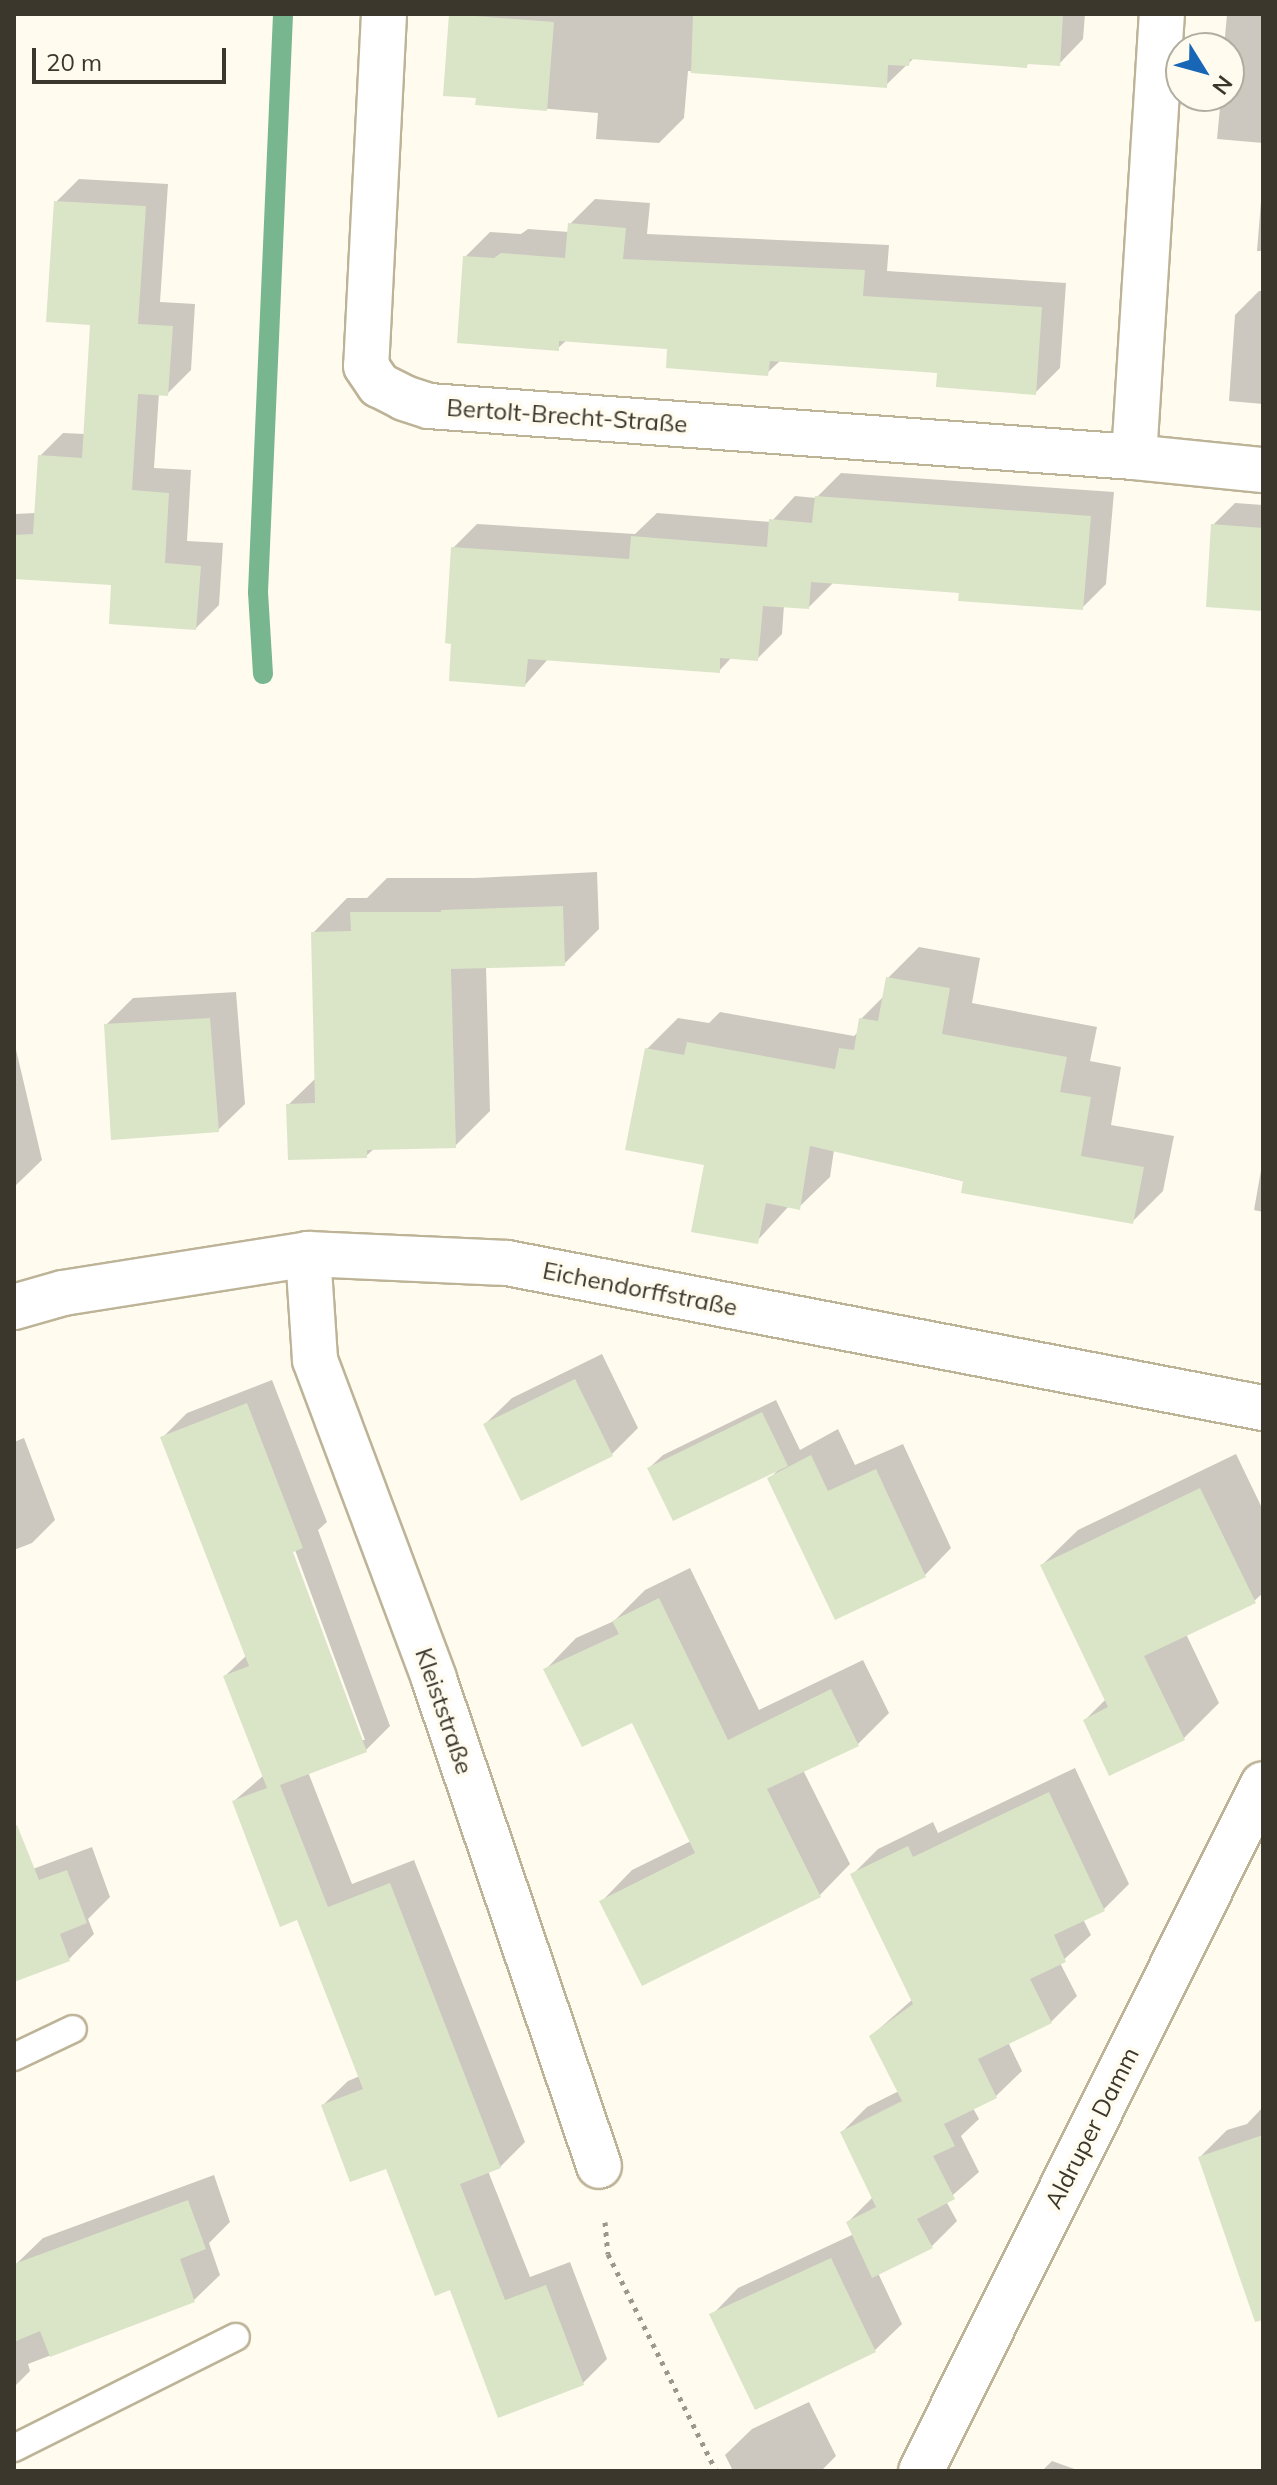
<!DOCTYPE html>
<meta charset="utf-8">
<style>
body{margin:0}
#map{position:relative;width:1277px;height:2485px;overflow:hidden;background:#fffbef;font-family:Mulish,sans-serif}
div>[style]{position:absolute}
.shadow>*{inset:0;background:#0003}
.stream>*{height:20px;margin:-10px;padding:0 10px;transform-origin:10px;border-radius:10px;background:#78b68f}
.building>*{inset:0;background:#dae5c8}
.path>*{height:5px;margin-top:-2.5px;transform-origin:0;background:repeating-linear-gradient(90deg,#9b978b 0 4px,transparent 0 10px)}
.roads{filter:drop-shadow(2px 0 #bdb397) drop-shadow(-2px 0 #bdb397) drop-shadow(0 2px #bdb397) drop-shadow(0 -2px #bdb397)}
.lane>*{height:26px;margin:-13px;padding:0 13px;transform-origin:13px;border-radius:13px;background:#fff}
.street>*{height:44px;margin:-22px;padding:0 22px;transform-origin:22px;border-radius:22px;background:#fff}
span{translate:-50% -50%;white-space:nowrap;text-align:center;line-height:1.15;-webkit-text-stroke:7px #fffbef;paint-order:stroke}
.street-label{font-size:24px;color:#3b372c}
.frame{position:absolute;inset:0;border:16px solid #3b372c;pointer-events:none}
.north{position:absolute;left:1165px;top:32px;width:80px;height:80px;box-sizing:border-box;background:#fffbef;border:2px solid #b1ada1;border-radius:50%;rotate:127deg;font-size:22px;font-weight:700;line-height:32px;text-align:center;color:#3b372c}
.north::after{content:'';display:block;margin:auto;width:28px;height:36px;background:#1867b6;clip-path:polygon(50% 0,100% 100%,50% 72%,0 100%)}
.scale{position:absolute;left:32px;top:48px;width:194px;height:36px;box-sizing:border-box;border:4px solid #3b372c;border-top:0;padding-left:10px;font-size:24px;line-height:28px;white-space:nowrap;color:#3b372c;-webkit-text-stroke:6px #fffbef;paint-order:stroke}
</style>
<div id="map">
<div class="shadow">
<i style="clip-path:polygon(1085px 14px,1083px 39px,1059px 64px,1030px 62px,1026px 66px,915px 57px,886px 85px,688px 71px,684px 118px,659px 143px,596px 139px,598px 113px,477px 103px,478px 96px,450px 15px)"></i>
<i style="clip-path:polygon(1227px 14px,1263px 14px,1263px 143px,1217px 139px,1221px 96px,1229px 96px,1229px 48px,1224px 48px)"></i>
<i style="clip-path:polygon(1263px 176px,1263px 251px,1257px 251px)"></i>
<i style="clip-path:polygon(79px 179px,168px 184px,160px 302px,195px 304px,191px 370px,167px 394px,159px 393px,154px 468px,191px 470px,187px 541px,223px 543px,219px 605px,196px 628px,114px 584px,14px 577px,14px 514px,36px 513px,40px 456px,63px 433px,85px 434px,92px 323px,56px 202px)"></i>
<i style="clip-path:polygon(595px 199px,650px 203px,647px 234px,889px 245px,887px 271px,1066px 283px,1060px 368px,1035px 393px,939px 371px,781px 360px,767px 373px,669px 347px,567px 340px,558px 348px,465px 257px,490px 232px,521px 234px,528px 229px,569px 232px,570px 224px)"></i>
<i style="clip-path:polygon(1259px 291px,1263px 291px,1263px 404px,1229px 401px,1235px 315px)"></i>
<i style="clip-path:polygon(841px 473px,1114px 492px,1106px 584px,1082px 608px,961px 591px,833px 583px,809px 607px,784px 605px,782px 634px,758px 658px,732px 657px,719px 671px,549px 658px,525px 685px,453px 548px,477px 524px,635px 534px,657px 513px,771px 522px,795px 496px,816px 498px)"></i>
<i style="clip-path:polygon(1235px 503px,1263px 505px,1263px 609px,1213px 525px)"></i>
<i style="clip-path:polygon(597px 872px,599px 929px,564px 964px,486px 966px,490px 1111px,455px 1146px,375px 1148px,366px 1156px,288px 1105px,317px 1077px,313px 933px,347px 898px,367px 898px,387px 878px,475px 878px)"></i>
<i style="clip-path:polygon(919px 947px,980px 958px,972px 1003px,1097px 1027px,1090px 1061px,1121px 1067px,1111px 1125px,1174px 1136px,1163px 1191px,1132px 1222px,834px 1150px,830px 1177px,799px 1207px,789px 1206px,757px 1241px,706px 1163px,647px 1049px,678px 1018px,709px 1023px,720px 1012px,854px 1036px,859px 1031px,861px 1019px,885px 995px,888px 978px)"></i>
<i style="clip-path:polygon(236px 992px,245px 1104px,218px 1130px,106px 1025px,133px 998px)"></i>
<i style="clip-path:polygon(14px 1041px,42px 1160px,14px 1187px)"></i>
<i style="clip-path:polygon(1263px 1159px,1263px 1212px,1254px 1210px)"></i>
<i style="clip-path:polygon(602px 1354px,638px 1428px,611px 1455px,485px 1424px,512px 1398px)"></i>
<i style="clip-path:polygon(evenodd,272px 1380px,327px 1522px,318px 1530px,390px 1726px,366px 1750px,308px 1772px,352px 1884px,414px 1860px,525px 2142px,500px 2167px,488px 2171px,530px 2277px,570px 2262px,607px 2359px,582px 2384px,451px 2288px,387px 2166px,323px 2105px,348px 2081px,360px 2076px,298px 1917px,234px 1801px,264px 1775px,225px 1676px,247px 1655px,162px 1438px,187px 1413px,272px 1380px,292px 1542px,365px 1740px,361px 1740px,288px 1543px,292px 1542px)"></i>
<i style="clip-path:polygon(776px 1400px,800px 1450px,838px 1429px,855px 1465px,903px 1444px,951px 1548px,925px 1575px,769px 1479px,779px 1469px,649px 1468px,663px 1455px)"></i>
<i style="clip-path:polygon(24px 1438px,55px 1520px,32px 1543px,14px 1550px,14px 1442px)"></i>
<i style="clip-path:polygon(1236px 1454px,1263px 1510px,1263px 1593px,1254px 1601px,1186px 1634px,1219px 1703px,1183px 1739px,1085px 1720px,1106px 1699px,1042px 1565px,1078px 1530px)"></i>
<i style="clip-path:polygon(690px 1568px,759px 1710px,863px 1660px,889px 1713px,858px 1744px,803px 1770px,850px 1864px,820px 1895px,602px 1901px,632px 1870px,691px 1841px,633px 1720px,546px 1669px,576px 1638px,614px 1621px,645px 1590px)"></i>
<i style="clip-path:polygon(1075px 1768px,1129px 1884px,1104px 1909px,1083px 1919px,1091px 1935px,1060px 1963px,1077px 1996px,1051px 2022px,1008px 2042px,1022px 2071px,996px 2096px,973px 2108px,979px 2119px,961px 2136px,979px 2172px,946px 2201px,957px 2221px,931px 2247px,878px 2273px,902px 2324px,875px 2350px,712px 2315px,738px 2288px,854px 2234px,848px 2222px,873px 2197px,842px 2132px,867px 2107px,899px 2091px,871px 2036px,913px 1999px,853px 1874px,878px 1849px,933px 1822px,938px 1833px)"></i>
<i style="clip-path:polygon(92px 1847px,110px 1897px,88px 1919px,94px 1934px,69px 1959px,14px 1980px,14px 1876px)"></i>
<i style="clip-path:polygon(1263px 2107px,1263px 2240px,1200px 2157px,1227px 2130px,1247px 2124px)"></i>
<i style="clip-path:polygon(214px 2175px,230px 2222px,209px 2243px,220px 2275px,194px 2300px,28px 2364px,30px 2371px,14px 2387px,14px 2266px,43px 2238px)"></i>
<i style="clip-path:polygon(809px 2402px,836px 2456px,821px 2471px,733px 2471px,725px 2455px,752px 2429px)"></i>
<i style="clip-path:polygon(1052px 2461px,1080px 2471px,1042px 2471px)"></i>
</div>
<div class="stream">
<i style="left:263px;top:674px;width:82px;rotate:-93.5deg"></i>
<i style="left:258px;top:592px;width:579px;rotate:-87.52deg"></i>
</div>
<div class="building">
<i style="clip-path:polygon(449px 14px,554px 22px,547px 111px,475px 105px,476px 98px,443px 96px)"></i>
<i style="clip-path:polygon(693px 14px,1063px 14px,1060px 66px,1027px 64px,1027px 68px,910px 59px,909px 66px,888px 65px,887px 88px,691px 73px)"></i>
<i style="clip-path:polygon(54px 201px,146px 206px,138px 324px,173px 326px,168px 396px,138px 394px,132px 490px,169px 493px,165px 563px,201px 566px,196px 630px,109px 624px,111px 585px,14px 579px,14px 535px,33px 534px,38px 455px,82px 458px,90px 325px,46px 322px)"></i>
<i style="clip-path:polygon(568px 223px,626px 228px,623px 259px,865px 270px,863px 296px,1042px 307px,1036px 395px,936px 387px,937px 373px,770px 361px,768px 376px,666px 368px,667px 349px,559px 341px,559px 351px,457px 343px,463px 256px,494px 258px,501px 253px,565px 258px)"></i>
<i style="clip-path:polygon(815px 496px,1091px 516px,1083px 610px,958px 601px,959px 593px,811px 582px,809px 609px,763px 606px,758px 661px,720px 658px,720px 673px,528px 659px,525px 687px,449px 681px,451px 644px,445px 643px,451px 547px,629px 559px,631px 536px,767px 547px,769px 519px,812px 523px)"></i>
<i style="clip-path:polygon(1211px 524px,1263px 528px,1263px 611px,1206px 607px)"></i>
<i style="clip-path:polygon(563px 906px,565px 966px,451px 969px,456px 1148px,367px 1150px,367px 1158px,288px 1160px,286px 1104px,315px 1103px,311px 932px,351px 931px,350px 912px,441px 912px,441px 910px)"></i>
<i style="clip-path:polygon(886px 977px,950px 988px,942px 1034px,1067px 1057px,1060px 1092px,1091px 1097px,1081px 1156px,1144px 1167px,1133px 1224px,961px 1193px,963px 1181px,810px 1146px,800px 1210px,766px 1203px,758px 1244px,691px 1232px,704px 1165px,625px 1150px,645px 1048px,684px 1055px,687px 1042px,835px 1069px,839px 1048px,854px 1050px,859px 1018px,878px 1021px)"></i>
<i style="clip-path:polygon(210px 1018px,219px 1132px,111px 1140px,104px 1024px)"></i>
<i style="clip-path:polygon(575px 1379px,613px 1456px,521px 1501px,483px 1424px)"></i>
<i style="clip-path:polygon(247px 1403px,303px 1548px,293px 1552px,367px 1752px,280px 1785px,328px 1907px,390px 1883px,501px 2168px,460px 2184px,505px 2300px,546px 2285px,584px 2385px,498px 2418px,450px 2290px,435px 2296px,386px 2169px,350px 2182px,321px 2105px,363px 2089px,297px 1920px,280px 1927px,232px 1801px,267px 1788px,223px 1676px,249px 1666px,160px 1437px)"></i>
<i style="clip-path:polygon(762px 1412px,788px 1466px,673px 1521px,647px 1468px)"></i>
<i style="clip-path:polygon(811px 1455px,828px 1491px,876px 1469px,926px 1577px,835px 1620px,767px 1478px)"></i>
<i style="clip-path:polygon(1200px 1488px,1256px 1603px,1144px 1656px,1185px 1740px,1109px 1776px,1083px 1720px,1108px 1707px,1040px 1565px)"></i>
<i style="clip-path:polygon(659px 1598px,728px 1740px,831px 1689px,859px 1746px,767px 1789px,821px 1897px,642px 1986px,599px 1901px,695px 1853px,632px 1723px,582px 1747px,543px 1669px,619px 1634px,612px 1621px)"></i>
<i style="clip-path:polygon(1049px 1792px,1105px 1911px,1054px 1935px,1066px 1962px,1030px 1979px,1052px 2023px,978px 2059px,997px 2098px,944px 2124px,955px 2146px,933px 2156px,955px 2199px,917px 2219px,933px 2248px,872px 2278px,846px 2222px,876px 2207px,840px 2132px,902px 2101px,869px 2036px,913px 2004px,850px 1874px,908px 1846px,913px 1857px)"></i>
<i style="clip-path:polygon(17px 1825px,39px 1880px,67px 1870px,87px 1923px,60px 1934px,70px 1961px,14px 1982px,14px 1826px)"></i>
<i style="clip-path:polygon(1263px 2135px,1263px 2320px,1255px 2322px,1198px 2157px)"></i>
<i style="clip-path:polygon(188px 2200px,206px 2249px,180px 2259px,195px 2302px,50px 2357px,40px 2331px,14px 2342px,14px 2264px)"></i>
<i style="clip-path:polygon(831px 2258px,876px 2352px,755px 2410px,709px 2314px)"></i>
</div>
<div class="path">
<i style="left:605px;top:2222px;width:32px;rotate:85deg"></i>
<i style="left:608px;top:2254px;width:242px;rotate:63.5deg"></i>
</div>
<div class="roads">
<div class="lane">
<i style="left:14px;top:2057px;width:65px;rotate:-25.4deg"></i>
<i style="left:14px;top:2448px;width:248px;rotate:-26.6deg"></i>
</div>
<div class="street">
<i style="left:384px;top:14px;width:352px;rotate:92.9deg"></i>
<i style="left:366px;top:366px;width:23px;rotate:56deg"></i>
<i style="left:379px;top:385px;width:28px;rotate:27deg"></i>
<i style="left:404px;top:398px;width:26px;rotate:18deg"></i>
<i style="left:429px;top:406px;width:707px;rotate:4.14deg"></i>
<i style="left:1134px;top:457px;width:130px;rotate:5.8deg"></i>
<i style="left:1134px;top:457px;width:444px;rotate:-86.4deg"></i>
<i style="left:308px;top:1254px;width:106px;rotate:86.2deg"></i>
<i style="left:315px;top:1360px;width:340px;rotate:69.5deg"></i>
<i style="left:434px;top:1679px;width:514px;rotate:71.28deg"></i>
<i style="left:14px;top:1307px;width:51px;rotate:-15.9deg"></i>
<i style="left:63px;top:1293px;width:248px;rotate:-9deg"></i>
<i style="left:308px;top:1254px;width:199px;rotate:2.6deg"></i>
<i style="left:507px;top:1263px;width:770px;rotate:10.86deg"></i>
<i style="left:921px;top:2471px;width:767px;rotate:-63.54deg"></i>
</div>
</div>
<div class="street-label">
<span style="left:567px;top:416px;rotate:4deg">Bertolt-Brecht-Straße</span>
<span style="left:640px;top:1289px;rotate:11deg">Eichendorffstraße</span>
<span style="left:444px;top:1711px;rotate:71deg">Kleiststraße</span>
<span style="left:1092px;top:2128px;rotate:-63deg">Aldruper Damm</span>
</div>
<div class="frame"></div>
<div class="north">N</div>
<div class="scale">20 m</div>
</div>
